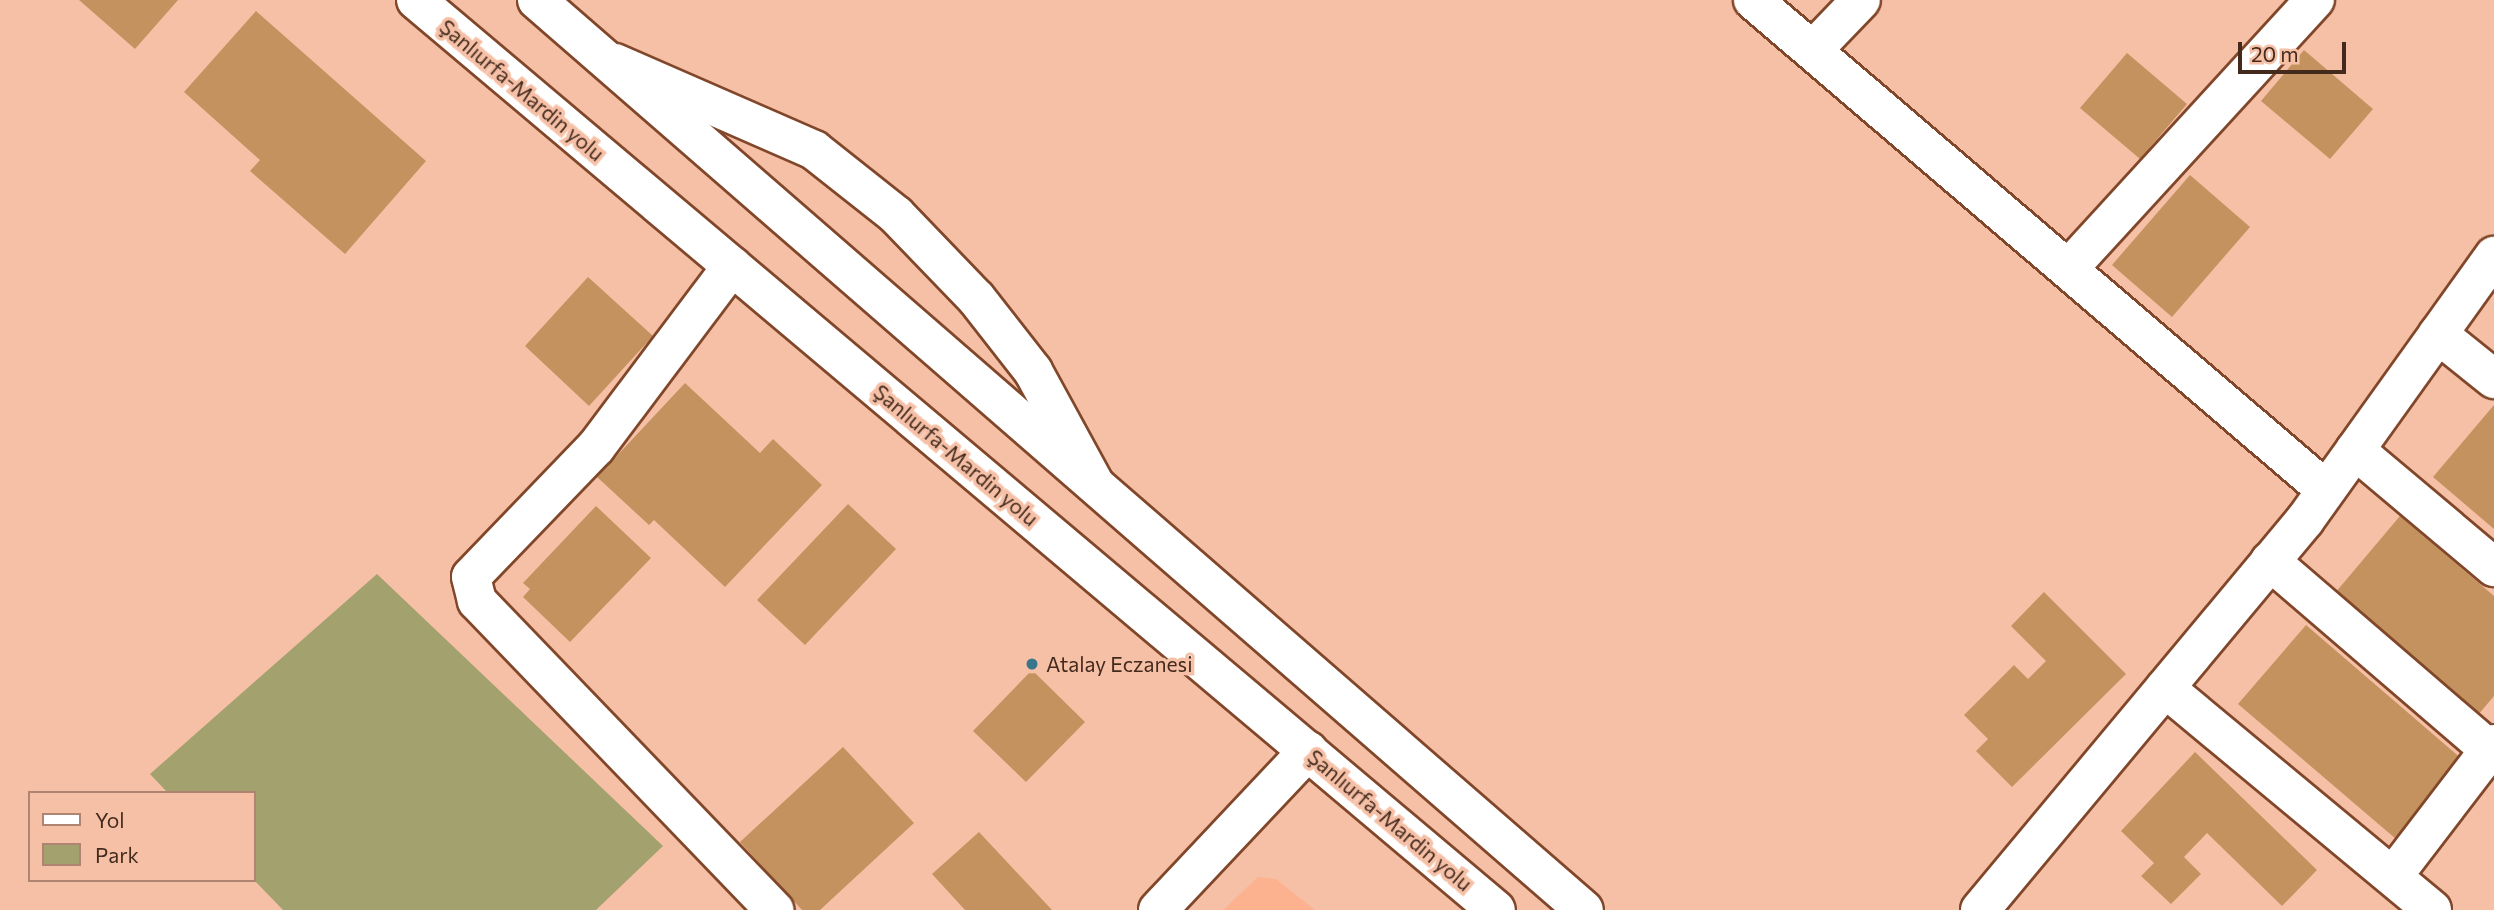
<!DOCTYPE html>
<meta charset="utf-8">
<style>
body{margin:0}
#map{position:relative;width:2494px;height:910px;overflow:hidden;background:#f6c0a7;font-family:Commissioner,sans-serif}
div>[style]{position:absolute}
.built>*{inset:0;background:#fcb28f}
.green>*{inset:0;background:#a3a16e}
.building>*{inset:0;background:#c3925f}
.roads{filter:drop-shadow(2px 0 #81472a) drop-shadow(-2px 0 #81472a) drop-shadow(0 2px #81472a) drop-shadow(0 -2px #81472a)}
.minor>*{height:38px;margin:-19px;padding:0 19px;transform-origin:19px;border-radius:19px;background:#fff}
.tertiary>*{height:38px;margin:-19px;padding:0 19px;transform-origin:19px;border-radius:19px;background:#fff}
.trunk>*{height:38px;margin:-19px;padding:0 19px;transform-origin:19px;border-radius:19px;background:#fff}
.dots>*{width:19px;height:19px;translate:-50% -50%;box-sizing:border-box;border:4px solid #f6c0a7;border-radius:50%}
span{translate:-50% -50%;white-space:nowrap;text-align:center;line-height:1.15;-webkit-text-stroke:7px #f6c0a7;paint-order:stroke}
.street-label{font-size:21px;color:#442a1d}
.poi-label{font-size:21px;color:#442a1d}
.left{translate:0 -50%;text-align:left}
.legend{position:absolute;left:28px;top:791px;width:228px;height:91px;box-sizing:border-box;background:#f6c0a7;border:2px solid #af8470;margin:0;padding:9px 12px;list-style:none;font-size:21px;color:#442a1d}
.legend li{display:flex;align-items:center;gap:14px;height:35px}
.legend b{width:35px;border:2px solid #af8470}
.scale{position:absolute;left:2238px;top:42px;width:108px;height:32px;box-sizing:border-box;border:4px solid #442a1d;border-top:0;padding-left:9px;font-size:21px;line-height:24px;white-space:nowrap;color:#442a1d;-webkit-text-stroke:5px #f6c0a7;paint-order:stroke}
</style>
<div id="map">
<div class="built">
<i style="clip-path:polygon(1258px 877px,1276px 879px,1315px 910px,1223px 910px)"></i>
</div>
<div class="green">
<i style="clip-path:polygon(377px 574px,663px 846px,596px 910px,283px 910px,254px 880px,254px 793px,168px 793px,150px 774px)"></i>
</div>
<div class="building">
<i style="clip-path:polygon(79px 0,178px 0,135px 49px)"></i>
<i style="clip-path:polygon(256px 11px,426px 161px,345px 254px,250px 171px,260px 160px,184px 92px)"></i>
<i style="clip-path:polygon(2304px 50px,2373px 109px,2330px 159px,2261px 101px)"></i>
<i style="clip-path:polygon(2127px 53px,2187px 104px,2140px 159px,2080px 108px)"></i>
<i style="clip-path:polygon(2190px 175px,2250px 227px,2172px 317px,2112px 265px)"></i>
<i style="clip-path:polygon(588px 277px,653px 336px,589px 406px,525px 346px)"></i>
<i style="clip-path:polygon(685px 383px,760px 453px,773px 439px,822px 485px,725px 587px,654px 520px,649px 525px,597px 477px)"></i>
<i style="clip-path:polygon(2494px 405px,2494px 529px,2433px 477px)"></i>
<i style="clip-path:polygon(848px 504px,896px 549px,805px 645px,757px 600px)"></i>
<i style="clip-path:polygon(596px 506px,651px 558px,570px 642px,523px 597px,530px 589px,523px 583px)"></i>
<i style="clip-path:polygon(2400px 516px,2494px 596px,2494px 696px,2478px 715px,2335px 593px)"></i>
<i style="clip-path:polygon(2044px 592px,2126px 674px,2012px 787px,1976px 751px,1988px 739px,1964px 715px,2014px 665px,2028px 679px,2046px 661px,2011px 626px)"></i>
<i style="clip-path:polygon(2306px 625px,2463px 760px,2396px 839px,2238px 704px)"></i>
<i style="clip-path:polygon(1032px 670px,1085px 722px,1026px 782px,973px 731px)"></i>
<i style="clip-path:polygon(843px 747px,914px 823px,820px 910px,802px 910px,740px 842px)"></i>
<i style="clip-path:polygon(2195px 752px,2317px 870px,2282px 906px,2207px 833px,2184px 857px,2201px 874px,2171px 904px,2141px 876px,2154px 863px,2121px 831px)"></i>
<i style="clip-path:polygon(979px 832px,1052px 910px,965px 910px,932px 874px)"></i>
</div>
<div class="roads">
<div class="minor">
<i style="left:1813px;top:50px;width:69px;rotate:-46.2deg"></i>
<i style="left:615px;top:63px;width:217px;rotate:23.6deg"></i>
<i style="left:814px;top:150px;width:105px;rotate:38.4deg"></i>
<i style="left:896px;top:215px;width:115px;rotate:46.1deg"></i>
<i style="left:976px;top:298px;width:93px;rotate:52deg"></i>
<i style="left:1033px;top:371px;width:128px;rotate:61.4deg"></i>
<i style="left:732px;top:266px;width:226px;rotate:126.9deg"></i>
<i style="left:596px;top:447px;width:180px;rotate:133.9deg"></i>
<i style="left:471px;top:577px;width:25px;rotate:76deg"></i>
<i style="left:477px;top:601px;width:429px;rotate:46.1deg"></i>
<i style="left:2069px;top:268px;width:364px;rotate:-47.5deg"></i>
<i style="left:2438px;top:334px;width:72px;rotate:38.8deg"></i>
<i style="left:2355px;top:450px;width:182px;rotate:40.1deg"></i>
<i style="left:2270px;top:561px;width:296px;rotate:40.7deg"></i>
<i style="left:2165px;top:688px;width:347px;rotate:39.7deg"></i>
<i style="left:2393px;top:876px;width:166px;rotate:-52.6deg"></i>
<i style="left:1158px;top:910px;width:219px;rotate:-46.7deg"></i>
<i style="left:1980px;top:910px;width:508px;rotate:-50.19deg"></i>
<i style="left:2305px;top:520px;width:325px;rotate:-54.4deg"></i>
</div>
<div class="tertiary">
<i style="left:1753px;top:0;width:754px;rotate:40.54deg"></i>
</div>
<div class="trunk">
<i style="left:416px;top:0;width:1412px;rotate:40.12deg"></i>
<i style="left:537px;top:0;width:1387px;rotate:41deg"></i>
</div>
</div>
<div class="dots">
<i style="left:1032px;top:664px;background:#39758d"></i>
</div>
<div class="street-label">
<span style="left:522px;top:90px;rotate:40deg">Şanlıurfa-Mardin yolu</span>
<span style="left:956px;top:455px;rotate:40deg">Şanlıurfa-Mardin yolu</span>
<span style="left:1390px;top:820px;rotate:40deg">Şanlıurfa-Mardin yolu</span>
</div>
<div class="poi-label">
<span class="left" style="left:1046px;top:664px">Atalay Eczanesi</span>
</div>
<ul class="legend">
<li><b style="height:9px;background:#fff"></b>Yol</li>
<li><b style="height:19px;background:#a3a16e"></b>Park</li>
</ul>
<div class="scale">20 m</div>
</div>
